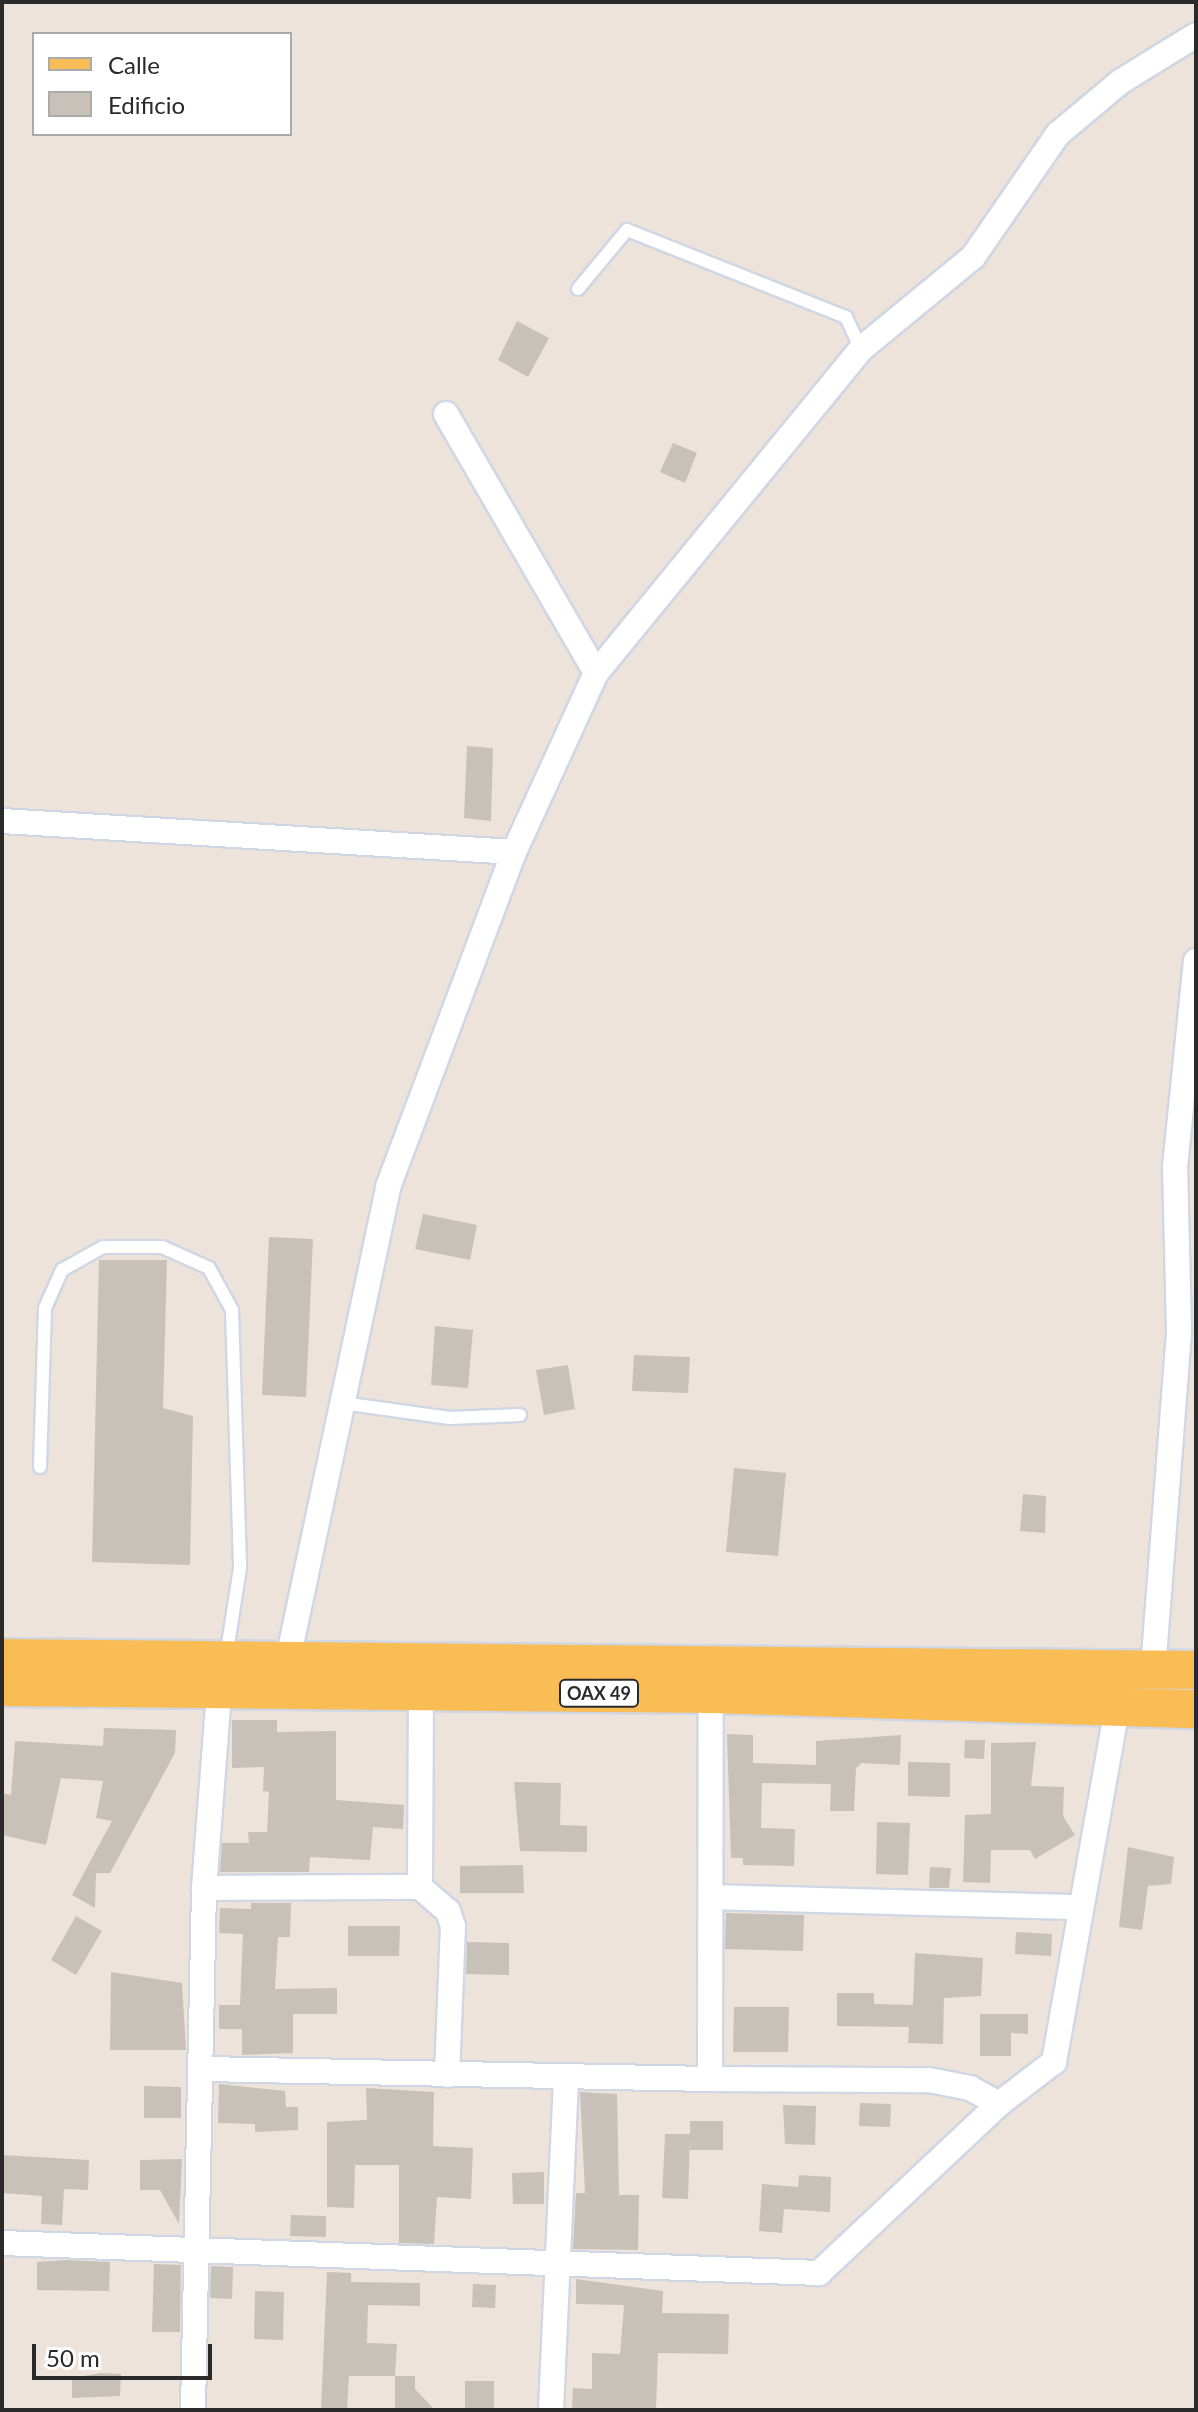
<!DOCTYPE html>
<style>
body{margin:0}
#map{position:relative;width:1198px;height:2412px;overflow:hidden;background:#ede3db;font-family:Lato,sans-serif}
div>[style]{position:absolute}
.building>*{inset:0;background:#c8c1ba}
.roads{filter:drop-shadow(2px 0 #d0d7e4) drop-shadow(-2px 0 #d0d7e4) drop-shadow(0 2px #d0d7e4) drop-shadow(0 -2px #d0d7e4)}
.service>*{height:12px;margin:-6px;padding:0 6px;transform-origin:6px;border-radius:6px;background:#fff}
.minor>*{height:24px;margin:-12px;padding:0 12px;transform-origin:12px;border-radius:12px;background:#fff}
.primary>*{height:38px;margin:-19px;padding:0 19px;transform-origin:19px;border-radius:19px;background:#fabc54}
span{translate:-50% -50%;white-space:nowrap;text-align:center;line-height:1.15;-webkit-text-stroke:7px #fff;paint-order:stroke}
.shield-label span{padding:2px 6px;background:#fff;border:2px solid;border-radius:6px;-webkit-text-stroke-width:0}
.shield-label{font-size:18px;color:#2a2a2a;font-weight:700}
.frame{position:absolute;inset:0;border:4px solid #2a2a2a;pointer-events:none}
.legend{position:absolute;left:32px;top:32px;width:260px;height:104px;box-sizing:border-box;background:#fff;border:2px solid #aaa;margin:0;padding:10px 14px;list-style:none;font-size:24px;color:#2a2a2a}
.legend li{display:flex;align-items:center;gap:16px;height:40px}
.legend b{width:40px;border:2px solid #aaa}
.scale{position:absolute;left:32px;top:2344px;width:180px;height:36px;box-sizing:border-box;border:4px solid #2a2a2a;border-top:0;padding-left:10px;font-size:24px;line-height:28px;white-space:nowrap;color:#2a2a2a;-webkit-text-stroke:6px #fff;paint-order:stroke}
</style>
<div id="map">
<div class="building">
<i style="clip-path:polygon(517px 321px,549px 338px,528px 377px,498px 360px)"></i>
<i style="clip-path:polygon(673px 443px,697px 453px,685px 483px,660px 472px)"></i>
<i style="clip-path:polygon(467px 746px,493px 748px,491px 821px,464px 818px)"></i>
<i style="clip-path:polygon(423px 1214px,477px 1225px,470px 1260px,415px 1249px)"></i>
<i style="clip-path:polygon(269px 1237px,313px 1239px,306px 1397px,262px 1395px)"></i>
<i style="clip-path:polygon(99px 1260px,167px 1260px,163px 1408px,193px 1416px,190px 1565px,92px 1562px)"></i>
<i style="clip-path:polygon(435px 1326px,473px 1330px,468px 1388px,431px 1385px)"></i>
<i style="clip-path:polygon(634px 1355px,690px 1357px,688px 1393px,632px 1391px)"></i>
<i style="clip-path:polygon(568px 1365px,575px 1409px,544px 1415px,536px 1370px)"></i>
<i style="clip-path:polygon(734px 1468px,786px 1473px,778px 1556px,726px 1552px)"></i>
<i style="clip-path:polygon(1023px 1494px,1046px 1496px,1045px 1533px,1020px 1531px)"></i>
<i style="clip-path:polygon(232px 1720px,277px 1720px,277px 1732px,336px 1731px,336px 1800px,404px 1805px,403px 1829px,373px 1827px,370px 1860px,310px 1857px,309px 1872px,220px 1872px,222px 1843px,249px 1843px,248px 1832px,267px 1832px,269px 1792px,263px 1791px,264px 1767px,232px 1768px)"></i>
<i style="clip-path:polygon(104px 1728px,176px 1730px,175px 1753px,110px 1873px,96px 1873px,95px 1908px,72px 1895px,112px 1821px,96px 1818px,103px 1781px,61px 1778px,46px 1845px,2px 1835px,2px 1793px,11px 1795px,15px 1741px,103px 1746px)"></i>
<i style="clip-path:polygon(727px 1734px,753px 1735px,753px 1763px,816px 1765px,816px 1741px,901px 1735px,900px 1765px,862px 1763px,856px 1768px,854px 1811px,830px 1811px,831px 1784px,762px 1783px,761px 1828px,795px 1829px,794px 1866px,743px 1865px,743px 1858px,731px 1858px)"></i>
<i style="clip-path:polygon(965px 1740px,985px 1740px,984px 1759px,964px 1758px)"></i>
<i style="clip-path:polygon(1036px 1742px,1031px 1786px,1064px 1787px,1063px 1816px,1075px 1835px,1035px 1859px,1030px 1850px,991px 1850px,990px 1883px,963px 1882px,965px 1815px,991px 1814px,991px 1743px)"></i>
<i style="clip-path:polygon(908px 1762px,950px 1763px,950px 1797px,908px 1796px)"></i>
<i style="clip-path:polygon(514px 1782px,561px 1783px,560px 1825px,587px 1826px,587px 1852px,520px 1851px)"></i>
<i style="clip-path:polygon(877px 1822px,910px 1823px,908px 1875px,876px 1874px)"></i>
<i style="clip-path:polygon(1128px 1847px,1174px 1857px,1171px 1884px,1148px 1886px,1142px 1930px,1119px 1927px)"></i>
<i style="clip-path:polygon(523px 1865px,524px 1893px,460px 1893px,460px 1866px)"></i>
<i style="clip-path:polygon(930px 1867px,951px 1868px,949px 1888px,929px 1888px)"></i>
<i style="clip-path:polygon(251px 1903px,291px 1903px,290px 1937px,278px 1937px,275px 1989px,337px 1988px,337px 2014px,293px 2014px,293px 2053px,242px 2055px,242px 2029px,219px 2029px,219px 2005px,240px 2005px,243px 1934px,219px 1933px,220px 1908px,251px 1909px)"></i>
<i style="clip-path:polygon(726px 1913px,804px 1915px,803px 1951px,725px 1949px)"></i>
<i style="clip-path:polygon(76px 1916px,102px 1931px,76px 1975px,51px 1960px)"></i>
<i style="clip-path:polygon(348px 1926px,400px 1926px,399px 1956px,348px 1956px)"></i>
<i style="clip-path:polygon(1016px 1932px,1052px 1934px,1051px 1956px,1015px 1954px)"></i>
<i style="clip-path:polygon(467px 1942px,509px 1943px,509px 1975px,466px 1974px)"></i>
<i style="clip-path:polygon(915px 1953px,983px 1958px,981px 1996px,944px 1998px,943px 2044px,908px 2043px,909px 2027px,837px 2026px,837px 1993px,874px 1993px,874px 2004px,913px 2005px)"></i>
<i style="clip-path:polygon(111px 1972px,182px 1983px,186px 2050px,110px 2050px)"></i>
<i style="clip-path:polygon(734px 2007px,789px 2007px,788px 2052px,733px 2052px)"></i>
<i style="clip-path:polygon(980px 2014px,1028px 2014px,1028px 2034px,1011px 2033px,1011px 2056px,980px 2056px)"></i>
<i style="clip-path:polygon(219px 2084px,285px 2091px,286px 2107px,298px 2107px,298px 2130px,255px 2132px,255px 2124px,218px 2123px)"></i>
<i style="clip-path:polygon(144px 2086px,181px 2087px,181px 2118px,144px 2118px)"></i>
<i style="clip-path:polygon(366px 2088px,434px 2092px,433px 2146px,473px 2148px,471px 2199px,437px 2197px,434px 2244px,399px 2243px,399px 2165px,355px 2165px,354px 2208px,327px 2207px,327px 2122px,367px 2120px)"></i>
<i style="clip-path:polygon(580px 2092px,617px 2094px,619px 2195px,639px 2195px,638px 2250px,573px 2249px,576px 2193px,585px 2193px)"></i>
<i style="clip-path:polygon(860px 2103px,891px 2104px,890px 2127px,859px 2126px)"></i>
<i style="clip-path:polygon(783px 2105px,816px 2106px,815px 2145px,785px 2144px)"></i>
<i style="clip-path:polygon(690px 2121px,723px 2121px,723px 2150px,690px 2150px,690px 2138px,688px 2199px,662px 2198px,665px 2134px,690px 2134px)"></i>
<i style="clip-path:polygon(2px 2155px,89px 2160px,88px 2190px,64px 2189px,62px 2225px,41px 2224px,42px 2196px,2px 2193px)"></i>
<i style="clip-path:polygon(182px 2159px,179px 2224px,160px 2190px,140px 2190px,140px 2160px)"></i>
<i style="clip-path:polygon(544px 2172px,544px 2204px,513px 2204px,512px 2173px)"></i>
<i style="clip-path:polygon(799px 2175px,831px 2177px,830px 2212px,784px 2209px,782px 2233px,759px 2231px,762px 2184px,798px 2187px)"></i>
<i style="clip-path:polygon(291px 2215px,326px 2216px,326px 2237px,290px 2236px)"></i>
<i style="clip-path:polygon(66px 2260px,110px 2262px,109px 2291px,37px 2290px,37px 2262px)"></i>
<i style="clip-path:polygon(154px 2264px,181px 2265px,180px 2332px,152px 2332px)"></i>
<i style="clip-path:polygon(211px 2266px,233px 2267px,232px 2299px,210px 2298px)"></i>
<i style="clip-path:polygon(327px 2272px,351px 2273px,351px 2282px,420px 2283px,420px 2306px,368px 2305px,367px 2343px,397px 2344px,395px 2376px,349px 2376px,347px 2410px,321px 2410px)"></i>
<i style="clip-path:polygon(576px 2279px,663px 2291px,662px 2313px,729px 2314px,728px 2354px,658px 2353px,656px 2410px,572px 2410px,573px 2388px,592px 2389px,592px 2353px,620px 2354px,624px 2305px,576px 2304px)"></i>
<i style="clip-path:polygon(473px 2284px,496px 2285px,495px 2308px,472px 2307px)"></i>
<i style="clip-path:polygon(255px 2291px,284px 2292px,283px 2340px,254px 2339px)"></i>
<i style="clip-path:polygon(101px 2373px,121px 2374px,120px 2396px,72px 2398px,72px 2378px)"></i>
<i style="clip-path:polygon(395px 2376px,415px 2376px,415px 2389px,435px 2410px,395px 2410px)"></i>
<i style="clip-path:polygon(465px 2381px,494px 2381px,494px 2410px,465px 2410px)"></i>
</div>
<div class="roads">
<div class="service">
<i style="left:578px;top:289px;width:77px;rotate:-50.3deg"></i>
<i style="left:627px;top:230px;width:236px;rotate:21.7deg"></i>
<i style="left:846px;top:317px;width:35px;rotate:65deg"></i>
<i style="left:342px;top:1403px;width:109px;rotate:7.9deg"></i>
<i style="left:450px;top:1418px;width:70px;rotate:-2.5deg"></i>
<i style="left:40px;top:1467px;width:159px;rotate:-88.2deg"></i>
<i style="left:45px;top:1308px;width:42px;rotate:-65.9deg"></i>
<i style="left:62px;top:1270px;width:47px;rotate:-29.3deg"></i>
<i style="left:103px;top:1247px;width:59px"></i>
<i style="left:162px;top:1247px;width:51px;rotate:24.1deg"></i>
<i style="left:209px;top:1268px;width:48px;rotate:61.3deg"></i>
<i style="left:232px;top:1310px;width:258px;rotate:88.2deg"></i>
<i style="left:240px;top:1568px;width:90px;rotate:98.9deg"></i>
</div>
<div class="minor">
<i style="left:446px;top:414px;width:299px;rotate:59.9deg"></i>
<i style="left:2px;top:821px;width:513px;rotate:3.46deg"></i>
<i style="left:288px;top:1659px;width:482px;rotate:-78deg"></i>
<i style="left:388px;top:1187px;width:358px;rotate:-69.4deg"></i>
<i style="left:514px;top:852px;width:197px;rotate:-65.4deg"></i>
<i style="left:596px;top:673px;width:419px;rotate:-50.7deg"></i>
<i style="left:861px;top:349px;width:145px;rotate:-39.4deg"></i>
<i style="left:973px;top:257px;width:150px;rotate:-55.4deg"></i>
<i style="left:1058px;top:134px;width:81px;rotate:-40deg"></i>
<i style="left:1120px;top:82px;width:89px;rotate:-31.7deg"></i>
<i style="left:1153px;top:1670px;width:341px;rotate:-85.6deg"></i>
<i style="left:1179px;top:1330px;width:163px;rotate:-91.4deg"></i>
<i style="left:1175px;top:1167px;width:207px;rotate:-84.2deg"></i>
<i style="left:421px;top:1691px;width:196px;rotate:90.3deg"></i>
<i style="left:420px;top:1887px;width:37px;rotate:41deg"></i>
<i style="left:448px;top:1911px;width:16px;rotate:72deg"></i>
<i style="left:453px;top:1926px;width:149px;rotate:92.3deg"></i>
<i style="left:204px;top:1888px;width:216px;rotate:-0.3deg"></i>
<i style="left:711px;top:1897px;width:368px;rotate:1.6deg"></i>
<i style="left:203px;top:2069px;width:507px;rotate:1.13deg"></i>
<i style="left:710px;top:2079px;width:396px;rotate:-89.9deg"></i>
<i style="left:710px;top:2079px;width:219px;rotate:0.3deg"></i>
<i style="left:929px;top:2080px;width:42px;rotate:11deg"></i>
<i style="left:970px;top:2088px;width:33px;rotate:29deg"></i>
<i style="left:2px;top:2243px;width:818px;rotate:2.1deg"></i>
<i style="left:819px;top:2273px;width:247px;rotate:-43.2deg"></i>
<i style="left:999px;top:2104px;width:69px;rotate:-37.4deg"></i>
<i style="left:1054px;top:2062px;width:359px;rotate:-79.9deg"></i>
<i style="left:193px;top:2410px;width:522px;rotate:-88.79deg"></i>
<i style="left:204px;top:1888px;width:211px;rotate:-85.6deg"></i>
<i style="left:551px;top:2410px;width:333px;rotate:-87.4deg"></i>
</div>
<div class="primary">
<i style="left:2px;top:1658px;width:1194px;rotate:0.58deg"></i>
<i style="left:2px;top:1687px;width:709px;rotate:0.57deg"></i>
<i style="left:711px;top:1694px;width:485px;rotate:1.8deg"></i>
</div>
</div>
<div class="shield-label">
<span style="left:599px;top:1693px">OAX 49</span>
</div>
<div class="frame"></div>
<ul class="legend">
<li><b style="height:10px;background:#fabc54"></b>Calle</li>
<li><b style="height:22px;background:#c8c1ba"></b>Edificio</li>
</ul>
<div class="scale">50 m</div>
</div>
